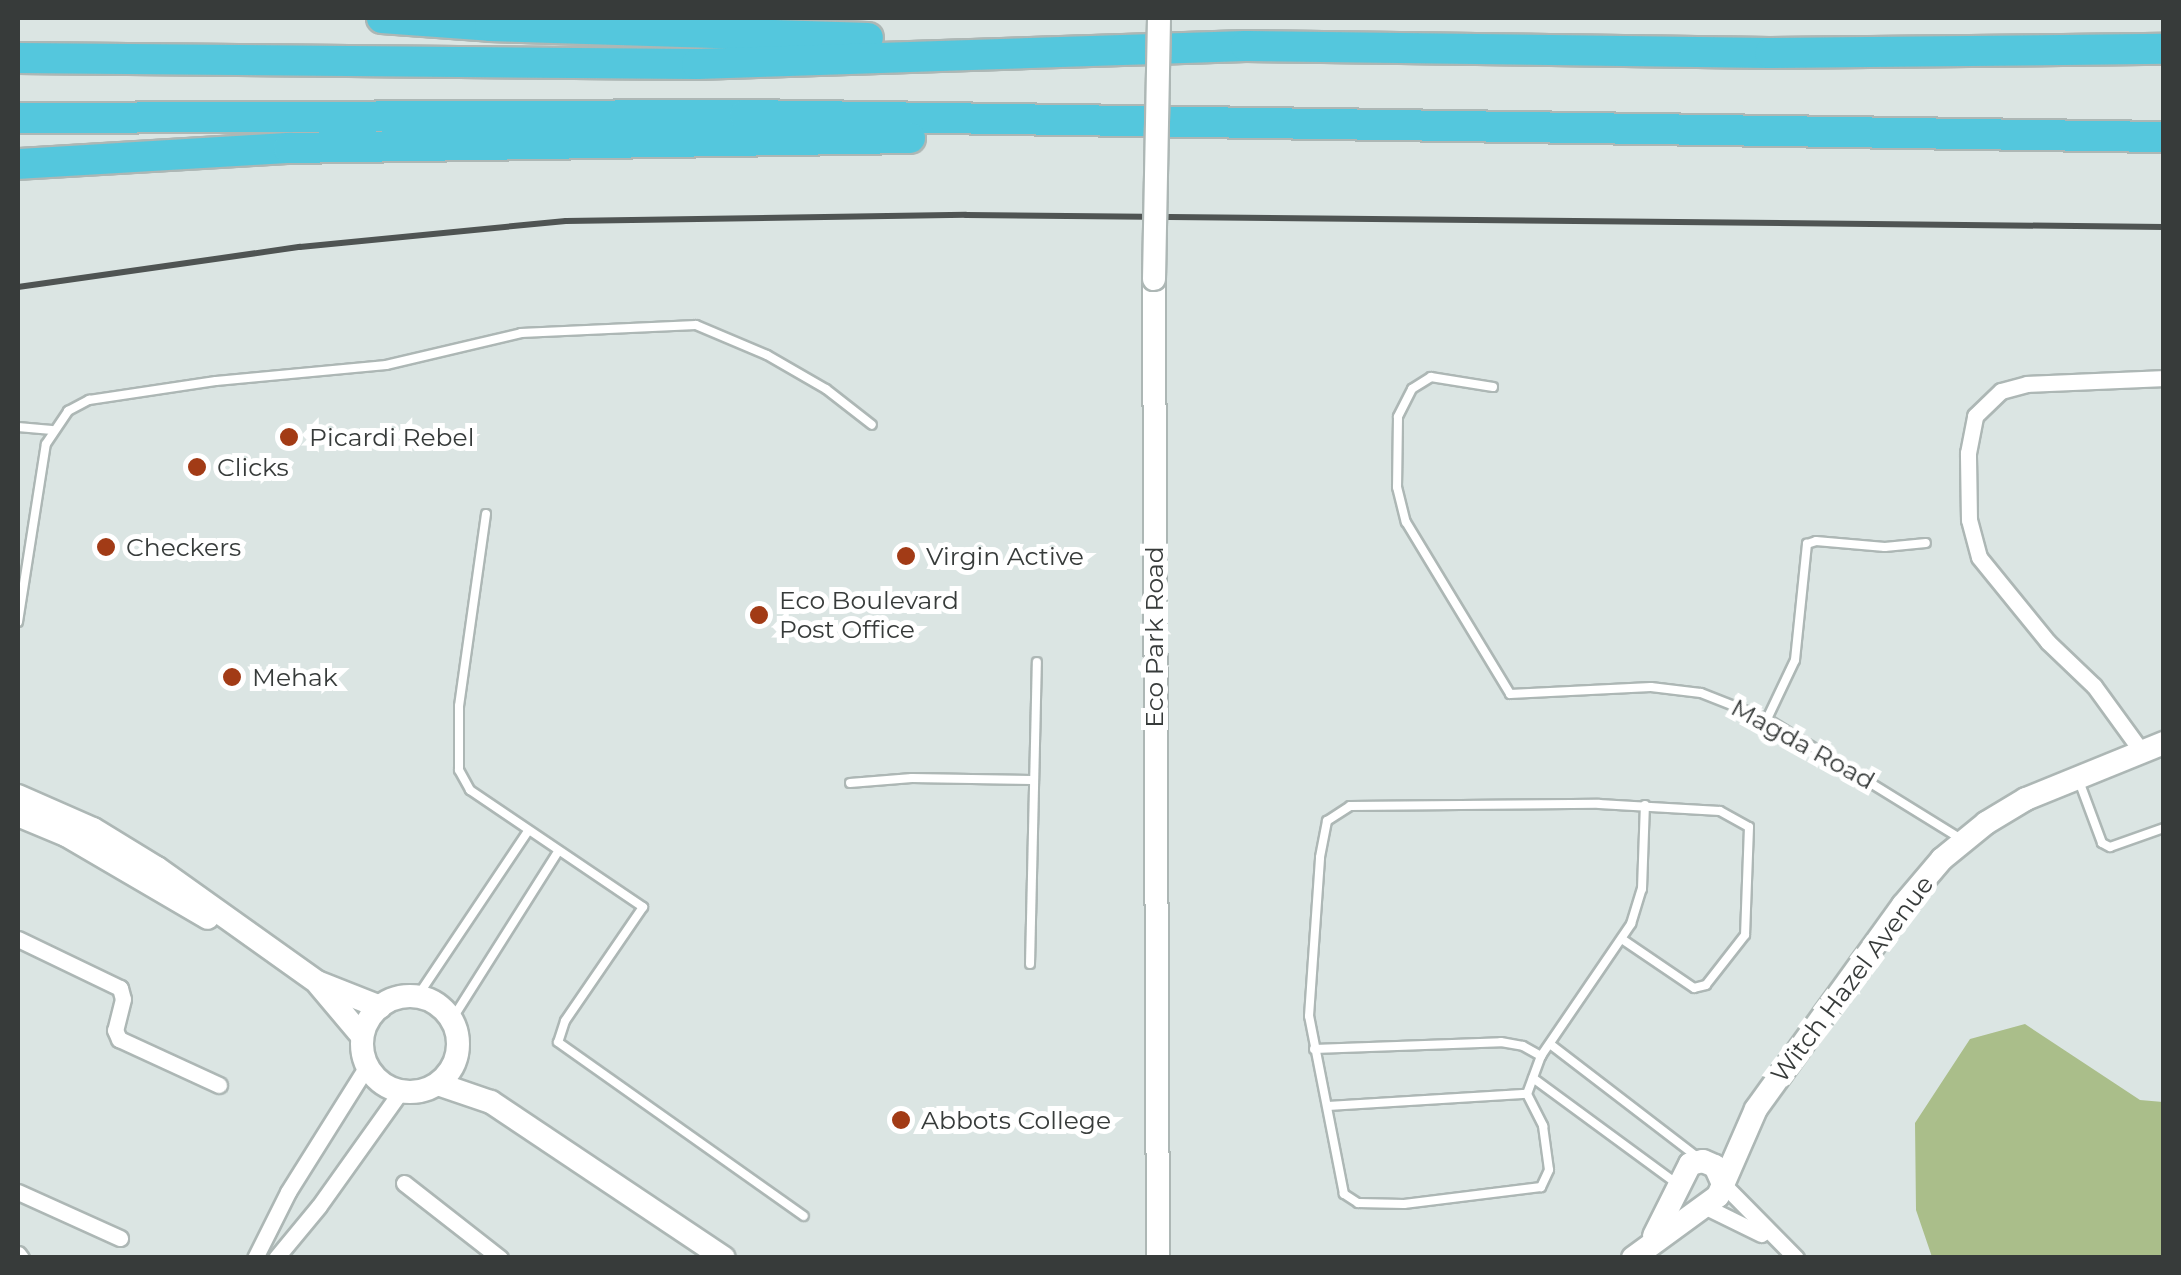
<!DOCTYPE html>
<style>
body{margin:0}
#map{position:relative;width:2181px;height:1275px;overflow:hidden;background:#dbe5e3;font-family:Montserrat,sans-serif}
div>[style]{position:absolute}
.green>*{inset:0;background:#aabe8a}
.roads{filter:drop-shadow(2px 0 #adb7b5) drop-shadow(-2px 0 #adb7b5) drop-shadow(0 2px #adb7b5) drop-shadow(0 -2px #adb7b5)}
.lane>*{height:8px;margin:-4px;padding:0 4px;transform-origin:4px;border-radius:4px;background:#fff}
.street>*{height:15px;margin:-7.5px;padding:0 7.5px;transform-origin:7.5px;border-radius:7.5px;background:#fff}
.secondary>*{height:22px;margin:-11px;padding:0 11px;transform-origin:11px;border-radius:11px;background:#fff}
.secondary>.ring{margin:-11px;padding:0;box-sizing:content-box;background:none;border:22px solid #fff;border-radius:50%}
.highway>*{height:30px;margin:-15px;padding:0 15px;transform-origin:15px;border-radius:15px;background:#54c7dd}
.rail>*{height:6px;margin:-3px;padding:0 3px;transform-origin:3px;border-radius:3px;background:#4f5453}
.bridges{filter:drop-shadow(2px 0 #adb7b5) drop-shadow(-2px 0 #adb7b5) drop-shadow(0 2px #adb7b5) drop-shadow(0 -2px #adb7b5)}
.secondary-bridge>*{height:22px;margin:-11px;padding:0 11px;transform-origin:11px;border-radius:11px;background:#fff}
.dots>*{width:28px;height:28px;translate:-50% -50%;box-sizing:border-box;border:5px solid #fff;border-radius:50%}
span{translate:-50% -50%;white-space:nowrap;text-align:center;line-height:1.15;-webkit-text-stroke:10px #fff;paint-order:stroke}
.poi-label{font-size:25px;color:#373b3a}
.left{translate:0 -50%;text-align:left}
.street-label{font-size:25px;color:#373b3a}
.frame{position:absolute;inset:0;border:20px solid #373b3a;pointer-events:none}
</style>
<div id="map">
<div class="green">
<i style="clip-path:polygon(2025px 1024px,2140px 1100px,2163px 1102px,2163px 1257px,1932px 1257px,1916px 1210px,1915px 1123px,1970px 1039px)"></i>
</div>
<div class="roads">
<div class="lane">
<i style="left:1493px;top:387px;width:63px;rotate:-170.8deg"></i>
<i style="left:1431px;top:377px;width:22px;rotate:148deg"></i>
<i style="left:1412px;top:389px;width:31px;rotate:117deg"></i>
<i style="left:1398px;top:417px;width:70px;rotate:90.8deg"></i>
<i style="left:1397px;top:487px;width:36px;rotate:76deg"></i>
<i style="left:1406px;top:522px;width:201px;rotate:58.8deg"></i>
<i style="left:1510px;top:694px;width:141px;rotate:-2.8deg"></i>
<i style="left:1651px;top:687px;width:50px;rotate:6.8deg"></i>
<i style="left:1701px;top:693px;width:71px;rotate:21.5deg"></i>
<i style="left:1767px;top:719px;width:227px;rotate:31.7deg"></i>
<i style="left:18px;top:427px;width:34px;rotate:5deg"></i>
<i style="left:486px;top:514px;width:194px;rotate:98deg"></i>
<i style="left:459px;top:706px;width:64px;rotate:90deg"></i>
<i style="left:459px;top:770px;width:23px;rotate:61deg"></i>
<i style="left:470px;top:790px;width:209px;rotate:34.1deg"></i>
<i style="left:643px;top:907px;width:138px;rotate:124.4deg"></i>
<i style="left:565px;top:1021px;width:22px;rotate:108deg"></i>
<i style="left:558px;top:1042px;width:301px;rotate:35.3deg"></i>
<i style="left:18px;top:622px;width:180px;rotate:-81.1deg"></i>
<i style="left:46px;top:444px;width:40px;rotate:-56deg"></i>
<i style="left:68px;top:411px;width:24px;rotate:-28deg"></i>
<i style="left:89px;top:400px;width:128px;rotate:-8.5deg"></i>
<i style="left:216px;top:381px;width:171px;rotate:-5.4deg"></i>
<i style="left:386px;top:365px;width:139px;rotate:-13.3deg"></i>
<i style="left:521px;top:333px;width:175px;rotate:-2.6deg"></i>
<i style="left:696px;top:325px;width:77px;rotate:22.9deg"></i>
<i style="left:767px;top:355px;width:68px;rotate:30deg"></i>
<i style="left:826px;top:389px;width:58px;rotate:38deg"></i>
<i style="left:1767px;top:719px;width:65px;rotate:-64.6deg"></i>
<i style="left:1795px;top:660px;width:117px;rotate:-84.1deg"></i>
<i style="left:1807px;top:544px;width:9px;rotate:-18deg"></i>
<i style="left:1816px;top:541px;width:69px;rotate:5deg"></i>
<i style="left:1885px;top:547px;width:41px;rotate:-5.6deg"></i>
<i style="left:2079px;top:781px;width:66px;rotate:69.6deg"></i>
<i style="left:2102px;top:843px;width:9px;rotate:27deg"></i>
<i style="left:2110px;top:847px;width:57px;rotate:-19.4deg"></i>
<i style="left:850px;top:783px;width:62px;rotate:-4.6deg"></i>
<i style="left:912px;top:778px;width:119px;rotate:1deg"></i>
<i style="left:1030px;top:964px;width:302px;rotate:-88.7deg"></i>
<i style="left:417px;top:997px;width:200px;rotate:-56.2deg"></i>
<i style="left:451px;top:1021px;width:200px;rotate:-57.7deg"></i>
<i style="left:1550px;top:1044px;width:185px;rotate:37.5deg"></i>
<i style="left:1314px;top:1049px;width:187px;rotate:-2.1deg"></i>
<i style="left:1501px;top:1042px;width:22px;rotate:10deg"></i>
<i style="left:1523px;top:1046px;width:21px;rotate:29deg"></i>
<i style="left:1533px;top:1078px;width:177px;rotate:36.3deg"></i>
<i style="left:1527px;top:1094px;width:36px;rotate:63deg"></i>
<i style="left:1543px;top:1126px;width:44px;rotate:82.2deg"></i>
<i style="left:1549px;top:1170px;width:19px;rotate:115deg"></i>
<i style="left:1541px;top:1187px;width:138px;rotate:172.9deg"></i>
<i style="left:1404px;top:1204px;width:46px;rotate:-178.8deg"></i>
<i style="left:1358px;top:1203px;width:17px;rotate:-147deg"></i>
<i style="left:1344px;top:1194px;width:181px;rotate:-101.1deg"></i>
<i style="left:1309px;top:1016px;width:159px;rotate:-86deg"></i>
<i style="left:1320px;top:857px;width:37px;rotate:-79deg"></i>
<i style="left:1327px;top:821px;width:27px;rotate:-33deg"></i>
<i style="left:1350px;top:806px;width:249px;rotate:-0.5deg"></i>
<i style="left:1599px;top:804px;width:121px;rotate:3.3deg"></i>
<i style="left:1720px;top:811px;width:33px;rotate:29deg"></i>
<i style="left:1749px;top:827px;width:108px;rotate:92.1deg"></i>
<i style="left:1745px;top:935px;width:63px;rotate:128deg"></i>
<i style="left:1706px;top:985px;width:12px;rotate:166deg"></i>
<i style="left:1694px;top:988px;width:87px;rotate:-145.8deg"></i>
<i style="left:1328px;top:1106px;width:199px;rotate:-3.5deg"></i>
<i style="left:1527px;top:1094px;width:40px;rotate:-69.8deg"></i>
<i style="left:1541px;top:1056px;width:160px;rotate:-55.7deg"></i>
<i style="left:1631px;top:924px;width:37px;rotate:-73deg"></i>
<i style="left:1642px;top:889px;width:84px;rotate:-88deg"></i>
</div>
<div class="street">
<i style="left:2142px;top:752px;width:82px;rotate:-126deg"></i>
<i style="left:2094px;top:686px;width:64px;rotate:-136.3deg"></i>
<i style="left:2048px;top:642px;width:109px;rotate:-129.1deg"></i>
<i style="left:1979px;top:557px;width:38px;rotate:-105deg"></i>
<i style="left:1969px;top:520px;width:67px;rotate:-90.9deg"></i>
<i style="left:1968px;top:453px;width:38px;rotate:-79deg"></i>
<i style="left:1975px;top:416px;width:36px;rotate:-44deg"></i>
<i style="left:2001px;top:391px;width:27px;rotate:-15deg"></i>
<i style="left:2027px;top:384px;width:137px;rotate:-2.5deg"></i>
<i style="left:18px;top:939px;width:113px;rotate:25.7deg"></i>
<i style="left:120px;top:988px;width:11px;rotate:75deg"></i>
<i style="left:123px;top:999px;width:32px;rotate:104deg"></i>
<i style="left:115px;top:1030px;width:10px;rotate:66deg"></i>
<i style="left:119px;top:1039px;width:110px;rotate:24.7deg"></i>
<i style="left:404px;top:1183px;width:122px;rotate:38deg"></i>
<i style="left:1723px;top:1184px;width:104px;rotate:45.4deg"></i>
<i style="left:18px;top:1192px;width:112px;rotate:24.3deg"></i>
<i style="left:1702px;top:1205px;width:66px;rotate:26.2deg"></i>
<i style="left:18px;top:1254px;width:5px;rotate:53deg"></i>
<i style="left:255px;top:1258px;width:74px;rotate:-63.4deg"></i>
<i style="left:288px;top:1192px;width:149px;rotate:-57.9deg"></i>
<i style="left:276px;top:1258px;width:67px;rotate:-50.4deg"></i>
<i style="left:319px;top:1206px;width:141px;rotate:-54.5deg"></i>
</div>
<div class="secondary">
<i style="left:1154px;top:279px;width:979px;rotate:89.77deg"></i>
<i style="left:18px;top:796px;width:82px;rotate:23.7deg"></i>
<i style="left:93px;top:829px;width:75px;rotate:31.4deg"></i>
<i style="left:157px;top:868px;width:196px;rotate:35.5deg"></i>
<i style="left:317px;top:982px;width:68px;rotate:21.6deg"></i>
<i style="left:18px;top:815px;width:52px;rotate:22.6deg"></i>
<i style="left:66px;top:835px;width:164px;rotate:30.3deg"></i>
<i style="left:319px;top:985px;width:67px;rotate:49.9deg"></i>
<i class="ring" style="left:362px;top:996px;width:74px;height:74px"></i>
<i style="left:438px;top:1084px;width:56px;rotate:18.8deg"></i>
<i style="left:491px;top:1102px;width:280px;rotate:33.8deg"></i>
<i style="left:1654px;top:1236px;width:80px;rotate:-63.4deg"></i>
<i style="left:1690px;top:1164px;width:13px;rotate:-13deg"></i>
<i style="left:1703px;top:1161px;width:13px;rotate:23deg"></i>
<i style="left:1715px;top:1166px;width:20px;rotate:66deg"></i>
<i style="left:1633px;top:1258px;width:105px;rotate:-36.1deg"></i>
<i style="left:1718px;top:1196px;width:95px;rotate:-66.4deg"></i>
<i style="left:1756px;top:1109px;width:251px;rotate:-54.2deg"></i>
<i style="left:1903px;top:905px;width:60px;rotate:-49.7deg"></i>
<i style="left:1942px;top:859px;width:57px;rotate:-39.3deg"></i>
<i style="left:1986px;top:823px;width:47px;rotate:-31deg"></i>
<i style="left:2026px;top:799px;width:149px;rotate:-22.1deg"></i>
</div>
<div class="highway">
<i style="left:382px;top:18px;width:108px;rotate:4.2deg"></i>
<i style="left:490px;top:26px;width:378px;rotate:1.8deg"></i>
<i style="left:18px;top:58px;width:679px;rotate:0.51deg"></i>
<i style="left:697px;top:64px;width:549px;rotate:-1.88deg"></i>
<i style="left:1246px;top:46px;width:524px;rotate:0.77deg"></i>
<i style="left:1770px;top:53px;width:394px;rotate:-0.6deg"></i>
<i style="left:18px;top:118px;width:727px;rotate:-0.24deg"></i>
<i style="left:745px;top:115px;width:1419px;rotate:0.89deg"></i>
<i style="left:18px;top:164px;width:271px;rotate:-3.4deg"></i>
<i style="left:289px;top:148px;width:621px;rotate:-0.92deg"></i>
</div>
</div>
<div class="rail">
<i style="left:18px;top:287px;width:285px;rotate:-8.1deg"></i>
<i style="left:300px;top:247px;width:267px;rotate:-5.6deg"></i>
<i style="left:566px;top:221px;width:400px;rotate:-0.9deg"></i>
<i style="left:966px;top:215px;width:1198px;rotate:0.57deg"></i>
</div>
<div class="bridges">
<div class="secondary-bridge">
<i style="left:1154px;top:279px;width:261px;rotate:-88.9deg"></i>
</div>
</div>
<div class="dots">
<i style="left:289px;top:437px;background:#a23b16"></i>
<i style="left:197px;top:467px;background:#a23b16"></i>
<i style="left:106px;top:547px;background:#a23b16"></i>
<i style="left:906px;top:556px;background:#a23b16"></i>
<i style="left:759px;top:615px;background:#a23b16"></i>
<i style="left:232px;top:677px;background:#a23b16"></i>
<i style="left:901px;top:1120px;background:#a23b16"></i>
</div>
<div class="poi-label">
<span class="left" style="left:309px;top:437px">Picardi Rebel</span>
<span class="left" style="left:217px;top:467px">Clicks</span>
<span class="left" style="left:126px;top:547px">Checkers</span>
<span class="left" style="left:926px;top:556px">Virgin Active</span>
<span class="left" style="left:779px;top:615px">Eco Boulevard<br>Post Office</span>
<span class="left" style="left:252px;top:677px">Mehak</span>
<span class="left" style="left:921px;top:1120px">Abbots College</span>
</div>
<div class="street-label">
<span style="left:1154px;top:637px;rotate:-90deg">Eco Park Road</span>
<span style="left:1803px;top:744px;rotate:29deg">Magda Road</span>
<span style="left:1852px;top:979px;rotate:-53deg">Witch Hazel Avenue</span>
</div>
<div class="frame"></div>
</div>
